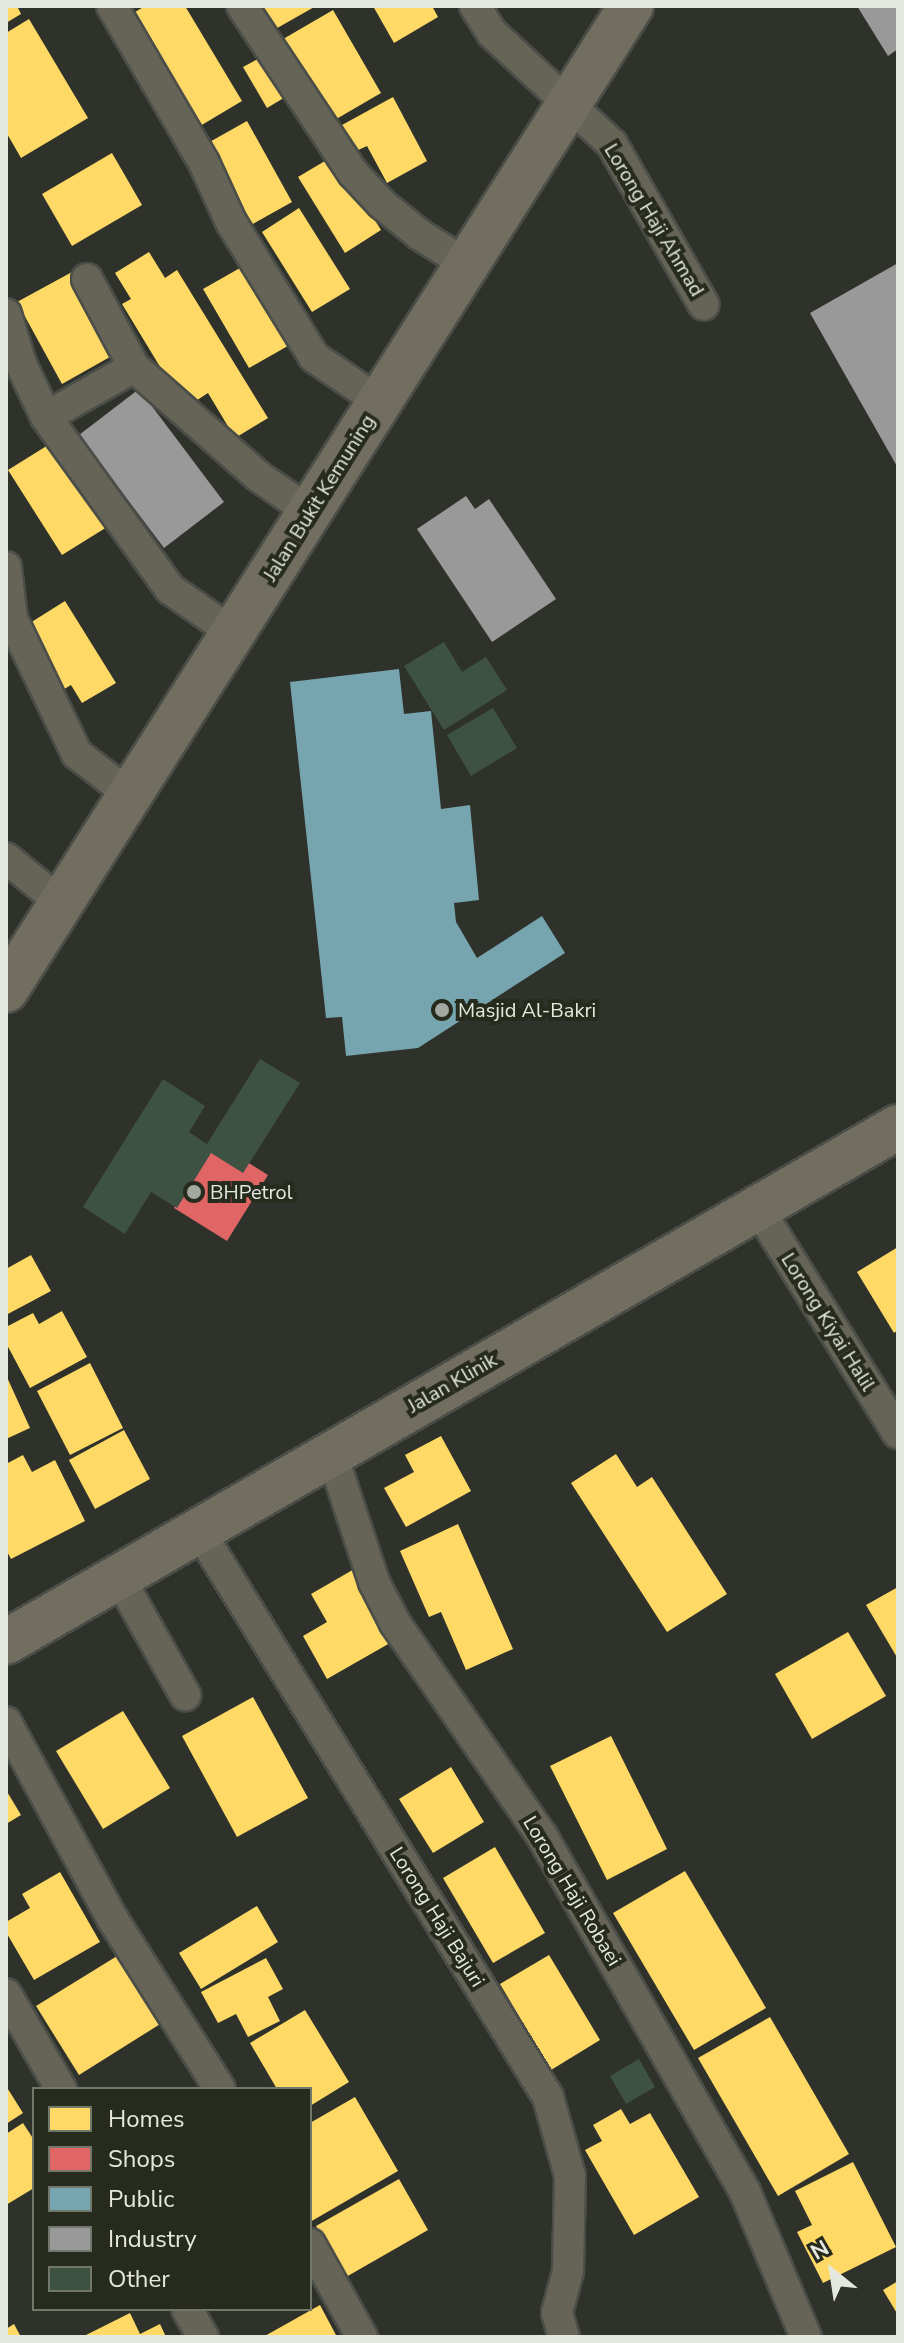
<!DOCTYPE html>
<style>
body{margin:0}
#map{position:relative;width:904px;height:2343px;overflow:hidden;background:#2f322a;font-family:"Nunito Sans",sans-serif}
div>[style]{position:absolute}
.homes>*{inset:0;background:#ffd966}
.shops>*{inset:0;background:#e06666}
.public>*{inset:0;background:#76a5af}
.industry>*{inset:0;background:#999}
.building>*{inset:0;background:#3e5243}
.roads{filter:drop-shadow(2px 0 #4b4e48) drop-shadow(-2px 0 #4b4e48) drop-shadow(0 2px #4b4e48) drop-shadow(0 -2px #4b4e48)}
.street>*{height:30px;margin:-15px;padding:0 15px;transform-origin:15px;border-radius:15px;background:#666357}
.secondary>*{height:44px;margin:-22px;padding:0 22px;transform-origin:22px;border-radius:22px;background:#726e5f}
.dots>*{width:22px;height:22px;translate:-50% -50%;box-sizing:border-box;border:4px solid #262b1d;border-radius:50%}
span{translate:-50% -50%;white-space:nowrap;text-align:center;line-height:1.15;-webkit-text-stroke:8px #262b1d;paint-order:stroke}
.street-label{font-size:20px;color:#e5e8df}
.poi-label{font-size:20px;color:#e5e8df}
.left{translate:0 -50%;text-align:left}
.frame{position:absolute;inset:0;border:8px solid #e5e8df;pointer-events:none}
.legend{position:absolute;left:32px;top:2087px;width:280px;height:224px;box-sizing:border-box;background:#262b1d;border:2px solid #72776b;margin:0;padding:10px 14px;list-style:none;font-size:24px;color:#e5e8df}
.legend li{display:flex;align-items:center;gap:16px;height:40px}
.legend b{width:40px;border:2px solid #72776b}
.north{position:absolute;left:792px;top:2231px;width:80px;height:80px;-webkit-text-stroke:6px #262b1d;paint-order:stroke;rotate:330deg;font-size:22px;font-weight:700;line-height:32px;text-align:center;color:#e5e8df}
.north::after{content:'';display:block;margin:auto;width:28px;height:36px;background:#e5e8df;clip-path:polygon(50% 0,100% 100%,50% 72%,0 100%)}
</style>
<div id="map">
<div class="homes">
<i style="clip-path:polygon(6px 6px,17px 6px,21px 14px,6px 23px)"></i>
<i style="clip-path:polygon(145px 6px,185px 6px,242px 101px,195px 129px,127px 17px)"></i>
<i style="clip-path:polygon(257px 6px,316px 6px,272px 31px)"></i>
<i style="clip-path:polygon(373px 6px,432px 6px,438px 17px,394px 43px)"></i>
<i style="clip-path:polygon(333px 10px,381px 93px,326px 125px,278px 42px)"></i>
<i style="clip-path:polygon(29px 19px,88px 118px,21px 158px,6px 132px,6px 33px)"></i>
<i style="clip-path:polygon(269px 53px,292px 93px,267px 108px,243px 67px)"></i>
<i style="clip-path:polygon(393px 97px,427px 161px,387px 183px,367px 146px,356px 151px,342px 125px)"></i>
<i style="clip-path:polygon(247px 121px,292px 202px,251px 225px,206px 144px)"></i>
<i style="clip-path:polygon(112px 153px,142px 205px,72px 246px,42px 194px)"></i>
<i style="clip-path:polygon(335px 155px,381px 230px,345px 253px,298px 177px)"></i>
<i style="clip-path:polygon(299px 208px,350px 289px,312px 312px,262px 232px)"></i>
<i style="clip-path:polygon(149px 252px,165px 278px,177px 270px,268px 418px,235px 438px,208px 393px,185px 408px,122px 304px,131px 299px,115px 273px)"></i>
<i style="clip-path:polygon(247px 264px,293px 343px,249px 368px,203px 289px)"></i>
<i style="clip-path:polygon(72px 272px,117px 353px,62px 384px,17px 302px)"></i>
<i style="clip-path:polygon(53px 442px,107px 527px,62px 555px,8px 470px)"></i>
<i style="clip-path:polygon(65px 601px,116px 683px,82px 703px,71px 685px,61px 691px,22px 628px)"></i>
<i style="clip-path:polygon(898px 1247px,898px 1330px,894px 1333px,857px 1272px)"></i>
<i style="clip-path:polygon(31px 1255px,51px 1291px,6px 1315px,6px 1269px)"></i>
<i style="clip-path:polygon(62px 1311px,87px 1357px,30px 1388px,6px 1343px,6px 1327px,33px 1313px,39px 1324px)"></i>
<i style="clip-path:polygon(90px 1363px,123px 1428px,70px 1455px,37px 1391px)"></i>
<i style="clip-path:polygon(6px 1375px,30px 1428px,6px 1439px)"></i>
<i style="clip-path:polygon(124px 1430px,150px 1479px,95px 1509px,69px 1460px)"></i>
<i style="clip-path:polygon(441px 1436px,471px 1491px,406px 1527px,384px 1488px,414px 1472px,405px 1455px)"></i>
<i style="clip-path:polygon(616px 1454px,637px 1487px,652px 1477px,727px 1594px,667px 1632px,571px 1483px)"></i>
<i style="clip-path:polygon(23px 1455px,32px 1472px,55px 1460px,85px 1521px,11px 1559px,6px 1550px,6px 1464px)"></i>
<i style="clip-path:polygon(458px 1524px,513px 1649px,466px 1670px,441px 1612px,429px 1617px,400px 1551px)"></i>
<i style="clip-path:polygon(356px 1568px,397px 1639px,327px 1679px,303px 1636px,327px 1622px,311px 1594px)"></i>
<i style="clip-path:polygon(898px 1587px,898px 1659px,866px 1605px)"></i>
<i style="clip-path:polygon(848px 1632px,886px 1696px,812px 1739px,775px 1674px)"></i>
<i style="clip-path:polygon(253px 1697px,308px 1798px,237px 1837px,182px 1736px)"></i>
<i style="clip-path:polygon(123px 1711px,170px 1788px,103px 1829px,56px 1751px)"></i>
<i style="clip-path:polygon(611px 1736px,667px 1849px,607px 1880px,550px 1766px)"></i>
<i style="clip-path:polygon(451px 1767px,484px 1822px,433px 1853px,399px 1799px)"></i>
<i style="clip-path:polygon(6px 1790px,21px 1815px,6px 1824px)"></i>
<i style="clip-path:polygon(495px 1847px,545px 1933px,493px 1963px,443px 1878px)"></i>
<i style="clip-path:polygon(685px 1871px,766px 2008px,694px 2050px,613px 1913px)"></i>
<i style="clip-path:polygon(60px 1872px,100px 1942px,34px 1980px,6px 1932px,6px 1922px,30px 1908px,22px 1894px)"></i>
<i style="clip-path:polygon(257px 1906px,278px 1942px,201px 1989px,179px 1953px)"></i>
<i style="clip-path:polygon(122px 1953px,165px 2021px,79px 2075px,36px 2006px)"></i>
<i style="clip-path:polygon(549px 1955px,600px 2040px,551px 2070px,500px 1984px)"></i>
<i style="clip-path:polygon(266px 1958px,283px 1989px,268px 1997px,280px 2021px,248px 2037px,236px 2014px,218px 2023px,201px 1992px)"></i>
<i style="clip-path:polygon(305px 2010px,349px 2082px,310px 2106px,310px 2089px,277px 2089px,250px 2043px)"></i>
<i style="clip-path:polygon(770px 2017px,849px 2154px,778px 2196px,698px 2058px)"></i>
<i style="clip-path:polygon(6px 2086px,23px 2113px,6px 2124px)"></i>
<i style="clip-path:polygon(355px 2097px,398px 2171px,310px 2222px,310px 2123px)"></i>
<i style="clip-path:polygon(621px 2109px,630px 2124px,650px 2113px,699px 2197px,634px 2235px,585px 2150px,602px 2141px,593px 2125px)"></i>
<i style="clip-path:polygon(23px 2123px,34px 2140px,34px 2188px,6px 2205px,6px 2134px)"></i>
<i style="clip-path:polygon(853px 2162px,896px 2247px,823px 2283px,797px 2232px,812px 2225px,795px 2191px)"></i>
<i style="clip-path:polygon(399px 2179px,428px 2230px,346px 2277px,316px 2226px)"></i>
<i style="clip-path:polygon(898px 2281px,898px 2315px,883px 2290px)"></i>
<i style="clip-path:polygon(320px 2305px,337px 2337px,263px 2337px)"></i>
<i style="clip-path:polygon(130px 2313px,140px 2334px,160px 2324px,166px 2337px,82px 2337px)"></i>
<i style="clip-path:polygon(14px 2324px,21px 2337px,6px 2337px,6px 2329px)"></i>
</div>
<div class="shops">
<i style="clip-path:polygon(215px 1142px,268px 1175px,227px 1241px,174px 1208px)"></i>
</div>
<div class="public">
<i style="clip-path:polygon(399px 669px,404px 714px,431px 711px,441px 809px,470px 805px,479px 900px,454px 903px,456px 922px,477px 958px,542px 916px,565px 953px,418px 1048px,346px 1056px,342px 1017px,326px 1018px,290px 682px)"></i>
</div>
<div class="industry">
<i style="clip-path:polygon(857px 6px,898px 6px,898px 49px,888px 56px)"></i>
<i style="clip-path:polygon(898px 263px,898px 468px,810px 313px)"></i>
<i style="clip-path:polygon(139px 389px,224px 502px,164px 548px,79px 435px)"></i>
<i style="clip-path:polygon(466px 496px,475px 509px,489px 499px,556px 599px,492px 642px,417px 529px)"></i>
</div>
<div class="building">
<i style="clip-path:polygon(444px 642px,462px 672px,486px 657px,507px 690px,444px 730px,404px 666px)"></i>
<i style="clip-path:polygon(493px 708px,517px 748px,471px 776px,447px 735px)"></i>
<i style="clip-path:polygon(260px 1059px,300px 1083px,243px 1173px,211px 1153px,177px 1208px,151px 1192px,125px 1234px,83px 1207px,163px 1079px,205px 1106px,189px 1132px,207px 1144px)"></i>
<i style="clip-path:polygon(639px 2059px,655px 2087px,626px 2104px,610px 2076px)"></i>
</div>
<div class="roads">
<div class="street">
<i style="left:112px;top:6px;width:182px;rotate:59.6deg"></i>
<i style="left:204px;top:163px;width:65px;rotate:65.4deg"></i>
<i style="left:231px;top:222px;width:158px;rotate:58.4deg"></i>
<i style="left:314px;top:357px;width:80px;rotate:34.3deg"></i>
<i style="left:242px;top:6px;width:201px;rotate:56.4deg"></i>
<i style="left:353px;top:173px;width:42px;rotate:46.9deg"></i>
<i style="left:382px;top:204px;width:49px;rotate:39.2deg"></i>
<i style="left:420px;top:235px;width:55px;rotate:31.7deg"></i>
<i style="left:475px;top:6px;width:32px;rotate:58deg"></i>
<i style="left:492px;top:33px;width:163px;rotate:42.8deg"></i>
<i style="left:612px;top:144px;width:185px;rotate:60.3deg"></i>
<i style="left:87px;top:279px;width:100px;rotate:61.9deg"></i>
<i style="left:134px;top:367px;width:165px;rotate:41.3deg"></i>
<i style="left:258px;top:476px;width:63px;rotate:34.7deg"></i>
<i style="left:6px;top:314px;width:52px;rotate:73.3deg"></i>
<i style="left:21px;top:364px;width:59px;rotate:64.7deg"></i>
<i style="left:46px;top:417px;width:212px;rotate:54.2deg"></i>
<i style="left:170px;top:589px;width:77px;rotate:34.9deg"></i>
<i style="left:46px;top:417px;width:101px;rotate:-29.6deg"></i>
<i style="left:6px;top:567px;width:52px;rotate:83.4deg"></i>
<i style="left:12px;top:619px;width:150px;rotate:64.3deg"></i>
<i style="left:77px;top:754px;width:67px;rotate:37.7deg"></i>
<i style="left:6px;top:858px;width:71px;rotate:39.3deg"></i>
<i style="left:759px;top:1210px;width:263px;rotate:58.1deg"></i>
<i style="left:327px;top:1454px;width:22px;rotate:60deg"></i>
<i style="left:338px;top:1473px;width:115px;rotate:71.7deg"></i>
<i style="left:374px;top:1582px;width:46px;rotate:62.9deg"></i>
<i style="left:395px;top:1623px;width:259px;rotate:55.4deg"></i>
<i style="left:542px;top:1836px;width:410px;rotate:60.3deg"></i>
<i style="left:745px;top:2192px;width:157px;rotate:67.2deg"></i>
<i style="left:198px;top:1529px;width:667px;rotate:58.36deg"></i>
<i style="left:548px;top:2097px;width:82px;rotate:74.4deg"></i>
<i style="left:570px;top:2176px;width:95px;rotate:91.2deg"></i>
<i style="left:568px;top:2271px;width:43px;rotate:104.7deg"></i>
<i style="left:557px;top:2313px;width:25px;rotate:74deg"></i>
<i style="left:118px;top:1576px;width:137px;rotate:60.6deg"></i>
<i style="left:6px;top:1722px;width:223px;rotate:61.6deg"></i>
<i style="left:112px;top:1918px;width:202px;rotate:57.7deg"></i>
<i style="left:6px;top:1994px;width:110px;rotate:59.9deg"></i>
<i style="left:310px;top:2244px;width:107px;rotate:60.8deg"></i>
<i style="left:187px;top:2309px;width:32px;rotate:60deg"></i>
</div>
<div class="secondary">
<i style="left:6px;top:990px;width:1166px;rotate:-57.58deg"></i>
<i style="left:6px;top:1642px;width:1030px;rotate:-30deg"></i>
</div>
</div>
<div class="dots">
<i style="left:442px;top:1010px;background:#a5a8a0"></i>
<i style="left:194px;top:1192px;background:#a5a8a0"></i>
</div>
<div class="street-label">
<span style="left:654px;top:220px;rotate:59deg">Lorong Haji Ahmad</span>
<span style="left:319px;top:498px;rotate:-58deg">Jalan Bukit Kemuning</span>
<span style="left:828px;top:1322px;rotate:58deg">Lorong Kiyai Halil</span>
<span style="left:452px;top:1383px;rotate:-30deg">Jalan Klinik</span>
<span style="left:572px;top:1891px;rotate:59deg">Lorong Haji Robaei</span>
<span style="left:437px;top:1917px;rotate:58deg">Lorong Haji Bajuri</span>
</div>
<div class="poi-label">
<span class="left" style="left:458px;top:1010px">Masjid Al-Bakri</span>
<span class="left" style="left:210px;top:1192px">BHPetrol</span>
</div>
<div class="frame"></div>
<ul class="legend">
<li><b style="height:22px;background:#ffd966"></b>Homes</li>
<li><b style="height:22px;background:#e06666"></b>Shops</li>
<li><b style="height:22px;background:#76a5af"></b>Public</li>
<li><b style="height:22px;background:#999"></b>Industry</li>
<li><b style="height:22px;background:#3e5243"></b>Other</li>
</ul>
<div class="north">N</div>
</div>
